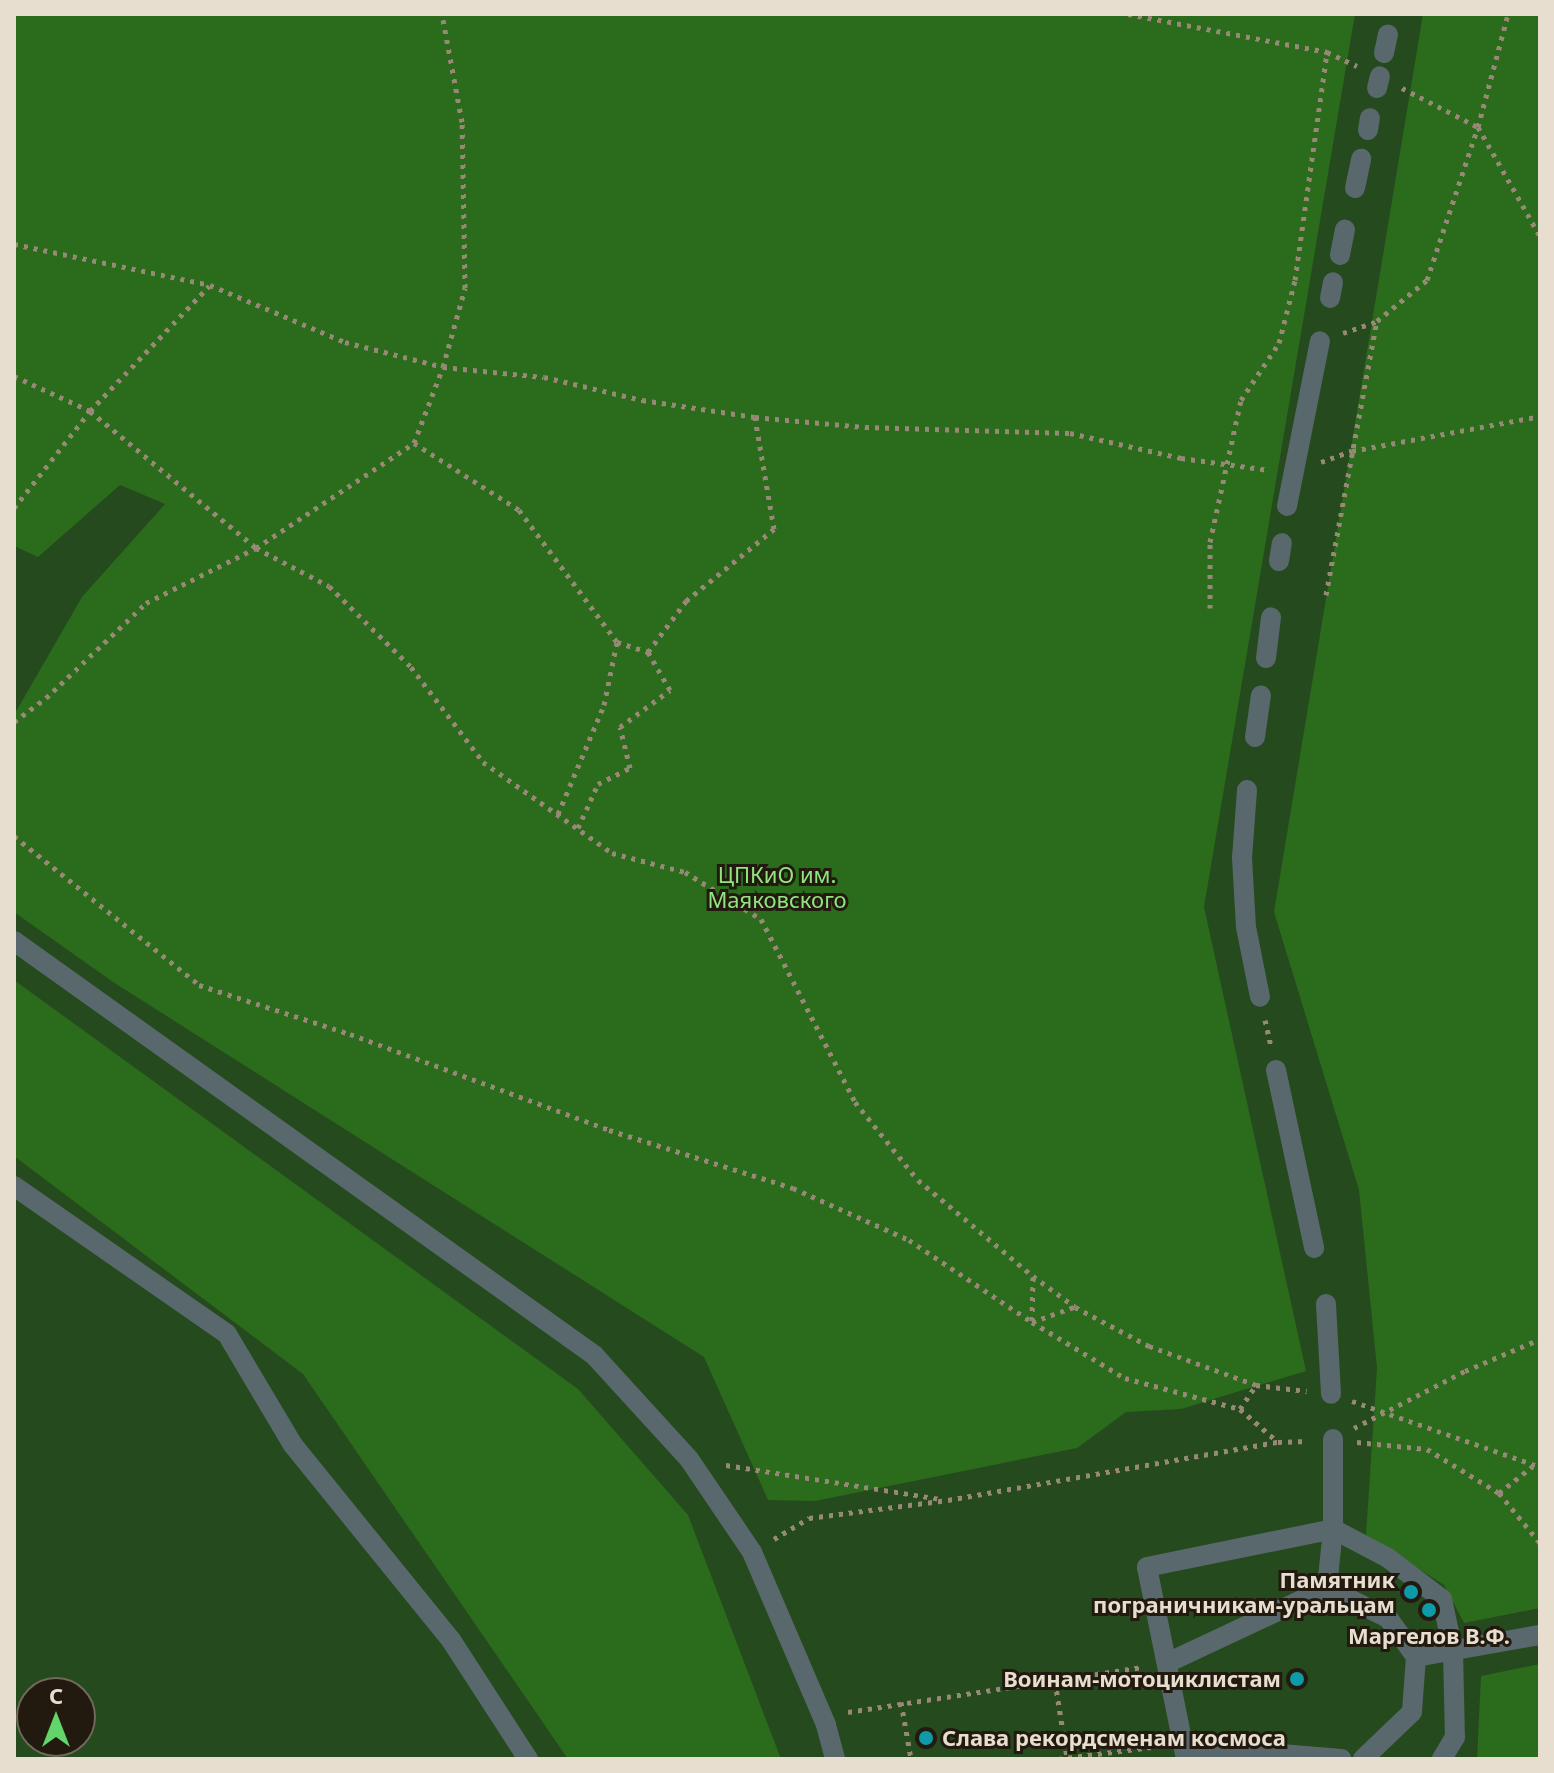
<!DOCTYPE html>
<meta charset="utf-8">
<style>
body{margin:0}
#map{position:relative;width:1554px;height:1773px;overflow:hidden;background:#423118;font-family:"Noto Sans",sans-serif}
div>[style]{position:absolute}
.green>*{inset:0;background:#254a1d}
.forest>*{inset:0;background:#2a6b1c}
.path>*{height:5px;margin-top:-2.5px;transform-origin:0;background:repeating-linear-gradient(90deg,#978976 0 4px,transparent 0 10px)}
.street>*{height:20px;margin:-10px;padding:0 10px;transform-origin:10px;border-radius:10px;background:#58686d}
.dots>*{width:22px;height:22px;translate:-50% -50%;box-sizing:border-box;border:4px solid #221a0f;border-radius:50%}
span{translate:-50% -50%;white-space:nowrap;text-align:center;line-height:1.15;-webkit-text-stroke:6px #221a0f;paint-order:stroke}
.park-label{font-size:22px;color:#90e580}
.poi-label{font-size:22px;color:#e8decf;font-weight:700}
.right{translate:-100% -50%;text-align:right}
.left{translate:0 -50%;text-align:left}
.frame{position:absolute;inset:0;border:16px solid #e8decf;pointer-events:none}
.north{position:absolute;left:16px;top:1677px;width:80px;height:80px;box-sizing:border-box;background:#221a0f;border:2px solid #71685c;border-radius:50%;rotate:0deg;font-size:22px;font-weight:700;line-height:32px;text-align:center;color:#e8decf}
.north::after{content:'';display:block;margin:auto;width:28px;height:36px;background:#61d46a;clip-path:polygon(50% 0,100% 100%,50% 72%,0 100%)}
</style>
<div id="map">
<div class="green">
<i style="clip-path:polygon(evenodd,14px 14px,1540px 14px,1540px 1759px,14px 1759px,14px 14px,32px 1693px,80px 1693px,80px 1741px,32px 1741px,32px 1693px)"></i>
</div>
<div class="forest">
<i style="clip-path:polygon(14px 14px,1355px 14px,1204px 907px,1306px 1371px,1181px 1409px,1126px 1412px,1077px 1448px,815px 1501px,768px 1500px,704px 1357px,113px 982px,14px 912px,14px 715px,82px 597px,165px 504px,120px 485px,38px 557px,14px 546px)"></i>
<i style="clip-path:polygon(1423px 14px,1540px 14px,1540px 1608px,1464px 1623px,1444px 1585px,1366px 1535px,1377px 1368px,1359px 1190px,1274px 912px)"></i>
<i style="clip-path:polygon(14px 980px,578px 1389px,688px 1515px,781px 1759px,568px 1759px,303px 1374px,14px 1156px)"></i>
<i style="clip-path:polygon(1540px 1664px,1540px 1759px,1477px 1759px,1481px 1676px)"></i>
</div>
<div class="path">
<i style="left:1128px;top:14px;width:203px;rotate:10.8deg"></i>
<i style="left:1327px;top:52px;width:33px;rotate:25deg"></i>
<i style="left:1402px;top:88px;width:85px;rotate:27.2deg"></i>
<i style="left:1478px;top:127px;width:125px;rotate:60.4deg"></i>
<i style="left:14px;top:244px;width:200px;rotate:11.8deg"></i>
<i style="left:210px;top:285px;width:147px;rotate:22.9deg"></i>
<i style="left:345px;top:342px;width:101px;rotate:14.3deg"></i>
<i style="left:443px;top:367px;width:101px;rotate:5.7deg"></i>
<i style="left:544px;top:377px;width:101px;rotate:13.2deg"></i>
<i style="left:642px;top:400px;width:114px;rotate:8.6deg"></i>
<i style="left:755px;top:417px;width:110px;rotate:5.2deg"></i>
<i style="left:865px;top:427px;width:205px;rotate:1.7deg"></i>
<i style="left:1070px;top:433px;width:114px;rotate:12.7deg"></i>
<i style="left:1181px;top:458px;width:89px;rotate:7.8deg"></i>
<i style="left:1343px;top:333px;width:36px;rotate:-19deg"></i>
<i style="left:14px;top:376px;width:84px;rotate:24.7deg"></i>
<i style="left:90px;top:411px;width:215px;rotate:39.5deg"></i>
<i style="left:256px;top:548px;width:82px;rotate:27.5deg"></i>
<i style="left:329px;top:586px;width:115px;rotate:44.6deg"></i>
<i style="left:411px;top:667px;width:119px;rotate:52.8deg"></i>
<i style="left:483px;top:762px;width:158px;rotate:35.2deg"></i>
<i style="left:612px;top:853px;width:75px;rotate:14.6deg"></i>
<i style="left:685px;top:872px;width:89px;rotate:31.7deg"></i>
<i style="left:761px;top:919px;width:206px;rotate:62.8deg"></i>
<i style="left:855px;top:1102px;width:100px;rotate:51.1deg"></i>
<i style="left:918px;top:1180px;width:150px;rotate:39.9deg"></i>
<i style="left:1033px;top:1276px;width:52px;rotate:36.4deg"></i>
<i style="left:1075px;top:1307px;width:84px;rotate:27.8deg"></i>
<i style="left:1149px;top:1346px;width:114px;rotate:20deg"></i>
<i style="left:1256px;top:1385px;width:51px;rotate:6.7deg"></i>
<i style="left:414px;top:443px;width:125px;rotate:32.5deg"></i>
<i style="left:519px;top:510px;width:164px;rotate:53.4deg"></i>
<i style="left:617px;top:642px;width:33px;rotate:18deg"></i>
<i style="left:1321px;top:462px;width:33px;rotate:-20deg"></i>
<i style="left:1352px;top:451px;width:191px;rotate:-10.5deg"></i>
<i style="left:14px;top:508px;width:123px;rotate:-51.9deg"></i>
<i style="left:90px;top:411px;width:173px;rotate:-46.4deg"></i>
<i style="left:1326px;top:595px;width:279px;rotate:-79.5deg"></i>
<i style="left:1377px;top:321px;width:65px;rotate:-39.4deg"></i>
<i style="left:1427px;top:280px;width:161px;rotate:-71.6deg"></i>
<i style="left:1478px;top:127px;width:117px;rotate:-75.1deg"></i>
<i style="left:1210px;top:608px;width:66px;rotate:-90deg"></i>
<i style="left:1210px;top:542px;width:145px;rotate:-77.7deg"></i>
<i style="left:1241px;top:400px;width:69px;rotate:-56.3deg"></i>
<i style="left:1279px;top:343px;width:65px;rotate:-75.7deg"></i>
<i style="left:1295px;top:280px;width:230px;rotate:-82deg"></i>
<i style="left:14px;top:722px;width:40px;rotate:-37deg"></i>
<i style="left:46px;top:698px;width:138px;rotate:-43.5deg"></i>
<i style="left:146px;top:603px;width:123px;rotate:-26.6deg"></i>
<i style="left:256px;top:548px;width:190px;rotate:-33.6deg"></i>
<i style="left:414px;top:443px;width:81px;rotate:-69.1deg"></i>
<i style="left:443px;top:367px;width:82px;rotate:-74.4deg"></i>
<i style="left:465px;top:288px;width:166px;rotate:-91deg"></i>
<i style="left:462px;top:122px;width:110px;rotate:-100.5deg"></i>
<i style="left:558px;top:814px;width:118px;rotate:-67.1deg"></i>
<i style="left:604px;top:705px;width:64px;rotate:-78.3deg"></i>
<i style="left:578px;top:828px;width:48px;rotate:-65.6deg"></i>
<i style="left:598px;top:784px;width:36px;rotate:-27deg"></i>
<i style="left:630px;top:768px;width:42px;rotate:-103.7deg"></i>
<i style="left:620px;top:727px;width:62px;rotate:-36.5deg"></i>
<i style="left:670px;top:690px;width:44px;rotate:-120.1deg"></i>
<i style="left:648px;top:652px;width:64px;rotate:-53.3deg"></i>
<i style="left:686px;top:601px;width:114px;rotate:-39.3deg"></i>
<i style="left:774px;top:529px;width:113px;rotate:-99.7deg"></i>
<i style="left:14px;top:836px;width:238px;rotate:38.8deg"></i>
<i style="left:199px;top:985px;width:159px;rotate:18deg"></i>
<i style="left:350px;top:1034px;width:276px;rotate:20.3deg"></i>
<i style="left:609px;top:1130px;width:193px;rotate:17.5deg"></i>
<i style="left:793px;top:1188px;width:127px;rotate:24.1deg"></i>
<i style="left:909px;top:1240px;width:148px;rotate:33.7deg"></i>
<i style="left:1032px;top:1322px;width:109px;rotate:31.1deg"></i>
<i style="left:1125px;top:1378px;width:119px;rotate:15.1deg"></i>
<i style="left:1240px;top:1409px;width:50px;rotate:41deg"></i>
<i style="left:1265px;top:1020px;width:27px;rotate:77deg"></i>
<i style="left:1033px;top:1277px;width:45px;rotate:91.3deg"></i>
<i style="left:1032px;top:1322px;width:45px;rotate:-19.7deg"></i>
<i style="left:1352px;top:1401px;width:199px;rotate:19.3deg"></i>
<i style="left:1240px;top:1409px;width:29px;rotate:-56deg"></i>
<i style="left:1354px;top:1428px;width:125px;rotate:-27.2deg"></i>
<i style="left:1465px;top:1371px;width:82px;rotate:-23.1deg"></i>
<i style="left:1357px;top:1442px;width:70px;rotate:5.7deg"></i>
<i style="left:1427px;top:1449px;width:84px;rotate:31.4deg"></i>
<i style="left:1499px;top:1493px;width:65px;rotate:50.6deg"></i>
<i style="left:726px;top:1465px;width:218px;rotate:9deg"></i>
<i style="left:1499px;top:1493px;width:43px;rotate:-38.5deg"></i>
<i style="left:774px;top:1539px;width:41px;rotate:-31deg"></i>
<i style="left:809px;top:1518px;width:140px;rotate:-7.4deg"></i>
<i style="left:948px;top:1500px;width:335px;rotate:-10deg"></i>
<i style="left:1278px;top:1442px;width:30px;rotate:-2deg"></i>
<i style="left:1055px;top:1681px;width:78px;rotate:81.1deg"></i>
<i style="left:901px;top:1702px;width:58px;rotate:80deg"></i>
<i style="left:848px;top:1712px;width:298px;rotate:-8.7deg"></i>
<i style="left:1058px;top:1759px;width:102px;rotate:-7.3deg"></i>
</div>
<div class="street">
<i style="left:1384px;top:53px;width:19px;rotate:-78deg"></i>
<i style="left:1377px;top:88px;width:12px;rotate:-76deg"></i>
<i style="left:1368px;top:130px;width:12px;rotate:-81deg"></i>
<i style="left:1355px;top:188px;width:30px;rotate:-78deg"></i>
<i style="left:1340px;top:255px;width:26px;rotate:-79deg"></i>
<i style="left:1330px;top:298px;width:16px;rotate:-79deg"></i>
<i style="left:1287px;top:506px;width:168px;rotate:-78.7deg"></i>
<i style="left:1279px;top:561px;width:18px;rotate:-81deg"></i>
<i style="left:1266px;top:658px;width:41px;rotate:-83deg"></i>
<i style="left:1255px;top:737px;width:42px;rotate:-81.9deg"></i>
<i style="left:1247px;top:790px;width:68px;rotate:94.2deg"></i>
<i style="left:1242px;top:858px;width:69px;rotate:86.7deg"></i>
<i style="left:1246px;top:927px;width:71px;rotate:78.7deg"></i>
<i style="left:14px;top:941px;width:713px;rotate:35.52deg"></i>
<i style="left:594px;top:1355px;width:141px;rotate:47.6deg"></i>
<i style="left:689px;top:1459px;width:112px;rotate:55.9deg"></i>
<i style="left:752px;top:1552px;width:188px;rotate:66.8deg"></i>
<i style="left:826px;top:1725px;width:35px;rotate:75deg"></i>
<i style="left:1276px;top:1070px;width:182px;rotate:77.9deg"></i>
<i style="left:14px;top:1186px;width:259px;rotate:34.8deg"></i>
<i style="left:227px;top:1334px;width:129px;rotate:59.3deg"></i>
<i style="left:293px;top:1445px;width:251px;rotate:51deg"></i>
<i style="left:451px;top:1640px;width:142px;rotate:57.1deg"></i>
<i style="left:1326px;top:1304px;width:90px;rotate:86.8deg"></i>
<i style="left:1327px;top:1588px;width:59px;rotate:-84.2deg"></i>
<i style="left:1333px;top:1529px;width:90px;rotate:-90deg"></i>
<i style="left:1416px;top:1657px;width:126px;rotate:-10.1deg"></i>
<i style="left:1167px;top:1663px;width:177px;rotate:-25.1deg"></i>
<i style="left:1327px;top:1588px;width:68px;rotate:26.2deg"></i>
<i style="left:1388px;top:1618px;width:48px;rotate:54.3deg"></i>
<i style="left:1416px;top:1657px;width:55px;rotate:94.2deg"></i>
<i style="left:1412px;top:1712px;width:68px;rotate:136.2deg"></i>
<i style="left:1184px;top:1746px;width:158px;rotate:4.7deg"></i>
<i style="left:1186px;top:1759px;width:196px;rotate:-101.5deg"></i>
<i style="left:1147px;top:1567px;width:190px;rotate:-11.5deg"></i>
<i style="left:1333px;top:1529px;width:62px;rotate:27.8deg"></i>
<i style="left:1388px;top:1558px;width:68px;rotate:37.2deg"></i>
<i style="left:1442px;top:1599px;width:53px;rotate:78.1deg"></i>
<i style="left:1453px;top:1651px;width:86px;rotate:88.7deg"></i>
<i style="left:1455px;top:1737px;width:26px;rotate:121deg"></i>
</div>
<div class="dots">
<i style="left:1411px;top:1592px;background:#0f9aa8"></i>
<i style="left:1429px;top:1610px;background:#0f9aa8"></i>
<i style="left:1297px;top:1679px;background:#0f9aa8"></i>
<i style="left:926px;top:1738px;background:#0f9aa8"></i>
</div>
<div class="park-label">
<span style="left:777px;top:887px">ЦПКиО им.<br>Маяковского</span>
</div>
<div class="poi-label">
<span class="right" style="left:1395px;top:1592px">Памятник<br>пограничникам-уральцам</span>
<span style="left:1429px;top:1636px">Маргелов В.Ф.</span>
<span class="right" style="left:1281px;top:1679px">Воинам-мотоциклистам</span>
<span class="left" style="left:942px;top:1738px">Слава рекордсменам космоса</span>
</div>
<div class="frame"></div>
<div class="north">С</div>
</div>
